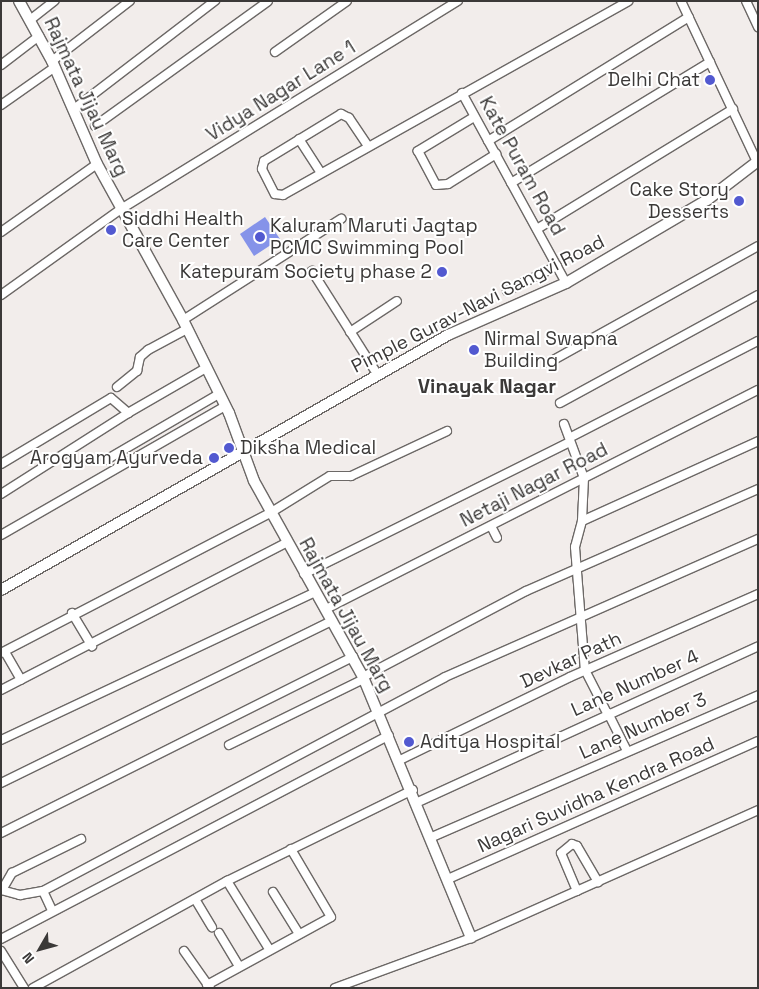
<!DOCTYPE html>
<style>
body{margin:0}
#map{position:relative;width:759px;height:989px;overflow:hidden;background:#f2edeb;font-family:"Space Grotesk",sans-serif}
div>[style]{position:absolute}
.water>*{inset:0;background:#8593e9}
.roads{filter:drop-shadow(1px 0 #6c6866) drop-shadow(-1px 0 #6c6866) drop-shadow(0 1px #6c6866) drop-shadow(0 -1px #6c6866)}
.minor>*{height:8px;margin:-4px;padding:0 4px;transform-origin:4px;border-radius:4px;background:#fff}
.tertiary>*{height:10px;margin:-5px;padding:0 5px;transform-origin:5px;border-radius:5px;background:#fff}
.dots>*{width:14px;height:14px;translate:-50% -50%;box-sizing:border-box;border:2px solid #fff;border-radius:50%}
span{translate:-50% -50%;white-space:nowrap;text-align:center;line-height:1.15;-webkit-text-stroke:4px #fff;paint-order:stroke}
.poi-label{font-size:19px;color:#3b3938}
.right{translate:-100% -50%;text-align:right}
.left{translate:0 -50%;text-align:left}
.street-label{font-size:19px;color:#3b3938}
.neighbourhood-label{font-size:20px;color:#3b3938;font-weight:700}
.frame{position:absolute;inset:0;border:2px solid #3b3938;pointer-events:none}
.north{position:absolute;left:15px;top:924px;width:50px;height:50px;-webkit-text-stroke:4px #fff;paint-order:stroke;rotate:232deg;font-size:14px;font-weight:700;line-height:20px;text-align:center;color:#3b3938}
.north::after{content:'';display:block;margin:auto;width:18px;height:22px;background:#3b3938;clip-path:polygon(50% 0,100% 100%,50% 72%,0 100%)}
</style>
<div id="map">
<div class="water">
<i style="clip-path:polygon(265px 217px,280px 239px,254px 256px,240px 234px)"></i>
</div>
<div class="roads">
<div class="minor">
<i style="left:681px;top:1px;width:178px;rotate:64.7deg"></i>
<i style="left:746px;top:1px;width:29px;rotate:65deg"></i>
<i style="left:30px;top:20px;width:31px;rotate:-38deg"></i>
<i style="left:275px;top:52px;width:88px;rotate:-35.3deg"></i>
<i style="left:52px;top:61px;width:98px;rotate:-37.6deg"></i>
<i style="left:1px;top:65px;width:48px;rotate:-37.3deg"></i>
<i style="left:462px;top:93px;width:217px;rotate:61.3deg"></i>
<i style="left:1px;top:105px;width:66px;rotate:-35.1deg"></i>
<i style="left:74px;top:109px;width:178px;rotate:-37.5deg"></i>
<i style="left:474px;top:117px;width:66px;rotate:148.7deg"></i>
<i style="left:418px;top:151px;width:38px;rotate:62deg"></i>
<i style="left:436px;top:185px;width:12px;rotate:-5deg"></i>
<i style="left:448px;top:184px;width:57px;rotate:-32deg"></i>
<i style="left:95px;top:126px;width:213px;rotate:-35.8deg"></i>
<i style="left:299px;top:139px;width:40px;rotate:57.1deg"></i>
<i style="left:488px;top:141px;width:236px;rotate:-31.7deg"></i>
<i style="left:368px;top:146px;width:34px;rotate:-124deg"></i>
<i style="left:349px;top:118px;width:9px;rotate:-153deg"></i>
<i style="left:341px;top:114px;width:90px;rotate:148.6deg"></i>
<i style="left:264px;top:161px;width:8px;rotate:104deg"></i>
<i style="left:262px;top:169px;width:28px;rotate:63deg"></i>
<i style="left:275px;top:194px;width:8px;rotate:7deg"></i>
<i style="left:283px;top:195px;width:396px;rotate:-29.3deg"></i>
<i style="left:511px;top:183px;width:233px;rotate:-31.3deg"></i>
<i style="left:537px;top:229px;width:230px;rotate:-31.5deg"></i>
<i style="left:1px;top:232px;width:118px;rotate:-35.3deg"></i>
<i style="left:312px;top:271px;width:122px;rotate:57.7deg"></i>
<i style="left:507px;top:291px;width:56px;rotate:-26.6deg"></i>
<i style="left:1px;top:295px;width:148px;rotate:-35.6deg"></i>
<i style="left:121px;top:209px;width:396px;rotate:-31.7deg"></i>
<i style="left:183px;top:320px;width:188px;rotate:-32.6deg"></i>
<i style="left:350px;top:332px;width:56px;rotate:-33.4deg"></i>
<i style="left:548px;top:363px;width:240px;rotate:-29.1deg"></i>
<i style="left:117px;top:387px;width:26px;rotate:-39deg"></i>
<i style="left:137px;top:371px;width:14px;rotate:-78deg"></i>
<i style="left:140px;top:357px;width:11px;rotate:-41deg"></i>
<i style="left:148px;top:350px;width:44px;rotate:-28.3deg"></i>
<i style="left:560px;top:403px;width:226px;rotate:-28.6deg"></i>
<i style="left:564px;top:424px;width:58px;rotate:69.7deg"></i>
<i style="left:584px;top:478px;width:43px;rotate:92.7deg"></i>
<i style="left:582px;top:521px;width:27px;rotate:105deg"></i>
<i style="left:575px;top:547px;width:123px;rotate:85.4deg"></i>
<i style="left:585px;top:670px;width:48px;rotate:62.9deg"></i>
<i style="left:571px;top:437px;width:210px;rotate:-27.2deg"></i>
<i style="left:106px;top:460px;width:131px;rotate:-30.3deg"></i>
<i style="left:1px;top:464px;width:128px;rotate:-31deg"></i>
<i style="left:111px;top:398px;width:23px;rotate:41deg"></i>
<i style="left:128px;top:413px;width:90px;rotate:-30deg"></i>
<i style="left:1px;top:494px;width:151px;rotate:-32.5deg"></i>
<i style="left:582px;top:521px;width:193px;rotate:-24.4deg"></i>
<i style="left:491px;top:526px;width:13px;rotate:63deg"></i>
<i style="left:1px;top:535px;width:258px;rotate:-29.9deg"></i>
<i style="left:304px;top:574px;width:297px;rotate:-26.4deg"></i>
<i style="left:326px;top:609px;width:484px;rotate:-26.9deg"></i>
<i style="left:72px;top:613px;width:39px;rotate:59deg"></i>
<i style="left:5px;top:652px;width:32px;rotate:60deg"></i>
<i style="left:1px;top:653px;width:303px;rotate:-27.5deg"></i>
<i style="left:270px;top:513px;width:70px;rotate:-31.7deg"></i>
<i style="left:330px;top:476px;width:21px"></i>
<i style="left:351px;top:476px;width:106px;rotate:-25.1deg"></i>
<i style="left:363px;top:677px;width:184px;rotate:-27.8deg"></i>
<i style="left:526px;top:591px;width:253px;rotate:-23.7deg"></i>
<i style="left:1px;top:690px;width:321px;rotate:-27.3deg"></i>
<i style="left:608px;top:713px;width:42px;rotate:63.4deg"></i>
<i style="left:1px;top:740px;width:347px;rotate:-25.2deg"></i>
<i style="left:229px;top:745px;width:150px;rotate:-26.1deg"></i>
<i style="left:400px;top:760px;width:189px;rotate:-26deg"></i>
<i style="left:570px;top:677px;width:206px;rotate:-23.8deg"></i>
<i style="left:1px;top:783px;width:369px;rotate:-26.1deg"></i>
<i style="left:418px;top:802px;width:374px;rotate:-24.6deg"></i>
<i style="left:1px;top:833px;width:394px;rotate:-26.6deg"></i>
<i style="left:432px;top:837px;width:356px;rotate:-23.5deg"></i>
<i style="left:448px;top:879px;width:339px;rotate:-24deg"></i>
<i style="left:227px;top:881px;width:80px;rotate:58.3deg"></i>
<i style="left:1px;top:890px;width:20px;rotate:15deg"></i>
<i style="left:20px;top:895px;width:23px;rotate:-10deg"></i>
<i style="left:43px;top:891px;width:455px;rotate:-28deg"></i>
<i style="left:445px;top:677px;width:342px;rotate:-23.8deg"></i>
<i style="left:2px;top:890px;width:20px;rotate:-60deg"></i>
<i style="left:12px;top:873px;width:77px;rotate:-26.2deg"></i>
<i style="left:43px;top:891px;width:21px;rotate:65deg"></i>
<i style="left:577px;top:891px;width:41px;rotate:-112.8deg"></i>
<i style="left:561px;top:853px;width:14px;rotate:-39deg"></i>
<i style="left:572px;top:844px;width:5px;rotate:22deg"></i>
<i style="left:577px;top:846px;width:42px;rotate:59.7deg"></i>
<i style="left:273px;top:892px;width:49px;rotate:58.2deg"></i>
<i style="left:195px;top:899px;width:33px;rotate:59deg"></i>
<i style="left:219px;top:933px;width:39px;rotate:59deg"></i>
<i style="left:1px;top:939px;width:438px;rotate:-27.7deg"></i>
<i style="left:1px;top:951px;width:44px;rotate:58.1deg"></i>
<i style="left:184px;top:951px;width:45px;rotate:54.9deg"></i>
<i style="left:207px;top:985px;width:141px;rotate:-28.7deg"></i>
<i style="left:331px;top:917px;width:79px;rotate:-120.5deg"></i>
<i style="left:33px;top:988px;width:222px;rotate:-28.9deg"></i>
<i style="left:227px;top:881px;width:207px;rotate:-26.1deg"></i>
<i style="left:335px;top:988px;width:145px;rotate:-20.2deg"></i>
<i style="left:471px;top:938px;width:314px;rotate:-24deg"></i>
</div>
<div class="tertiary">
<i style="left:19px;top:1px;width:68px;rotate:61.2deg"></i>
<i style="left:52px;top:61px;width:112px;rotate:66.4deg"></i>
<i style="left:97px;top:164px;width:178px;rotate:61.1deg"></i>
<i style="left:183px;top:320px;width:104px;rotate:63.7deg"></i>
<i style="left:229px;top:413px;width:72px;rotate:69.8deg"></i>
<i style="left:254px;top:481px;width:224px;rotate:60.9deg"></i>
<i style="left:363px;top:677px;width:282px;rotate:67.5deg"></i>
<i style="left:1px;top:590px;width:515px;rotate:-29.7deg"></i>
<i style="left:448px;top:335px;width:129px;rotate:-23.8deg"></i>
<i style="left:566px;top:283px;width:164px;rotate:-30.5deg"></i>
<i style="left:707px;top:200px;width:64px;rotate:-37.4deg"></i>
</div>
</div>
<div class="dots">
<i style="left:710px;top:80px;background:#5259d0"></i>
<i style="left:739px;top:201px;background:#5259d0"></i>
<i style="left:111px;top:230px;background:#5259d0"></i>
<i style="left:260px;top:237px;background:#5259d0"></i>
<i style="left:442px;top:272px;background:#5259d0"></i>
<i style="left:474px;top:350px;background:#5259d0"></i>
<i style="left:229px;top:448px;background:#5259d0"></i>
<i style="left:214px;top:458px;background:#5259d0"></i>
<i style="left:409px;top:742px;background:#5259d0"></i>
</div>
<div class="poi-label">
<span class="right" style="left:700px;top:80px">Delhi Chat</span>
<span class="right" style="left:729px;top:201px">Cake Story<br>Desserts</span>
<span class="left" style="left:122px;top:230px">Siddhi Health<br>Care Center</span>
<span class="left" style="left:270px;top:237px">Kaluram Maruti Jagtap<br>PCMC Swimming Pool</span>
<span class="right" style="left:432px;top:272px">Katepuram Society phase 2</span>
<span class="left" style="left:484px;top:350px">Nirmal Swapna<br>Building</span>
<span class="left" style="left:240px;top:448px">Diksha Medical</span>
<span class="right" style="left:203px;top:458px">Arogyam Ayurveda</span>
<span class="left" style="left:420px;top:742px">Aditya Hospital</span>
</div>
<div class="street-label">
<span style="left:281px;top:91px;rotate:-32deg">Vidya Nagar Lane 1</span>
<span style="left:86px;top:97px;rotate:65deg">Rajmata Jijau Marg</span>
<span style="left:522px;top:166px;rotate:61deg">Kate Puram Road</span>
<span style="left:478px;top:304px;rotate:-27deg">Pimple Gurav-Navi Sangvi Road</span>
<span style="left:534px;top:485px;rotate:-27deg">Netaji Nagar Road</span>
<span style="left:346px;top:615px;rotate:61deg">Rajmata Jijau Marg</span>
<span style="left:571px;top:660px;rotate:-25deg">Devkar Path</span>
<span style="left:635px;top:683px;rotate:-24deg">Lane Number 4</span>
<span style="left:643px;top:726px;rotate:-24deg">Lane Number 3</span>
<span style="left:596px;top:795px;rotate:-24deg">Nagari Suvidha Kendra Road</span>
</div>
<div class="neighbourhood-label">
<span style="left:487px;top:386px">Vinayak Nagar</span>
</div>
<div class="frame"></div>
<div class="north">N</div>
</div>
